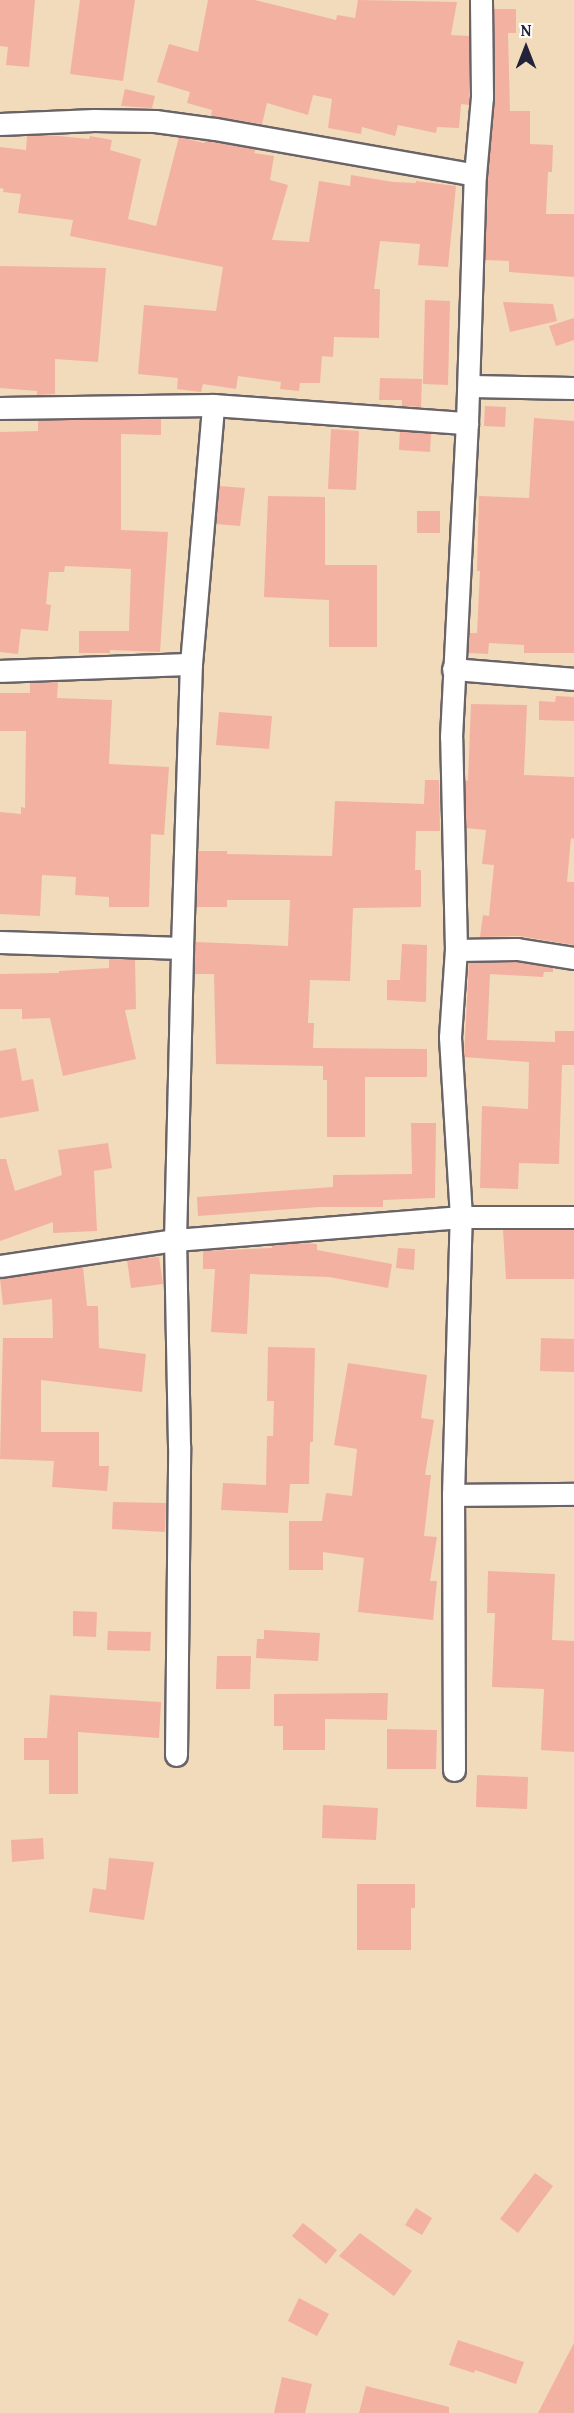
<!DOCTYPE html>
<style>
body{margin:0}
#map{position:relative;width:574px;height:2413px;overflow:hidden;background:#f1dbba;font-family:"Gentium Book Plus",serif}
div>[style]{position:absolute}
.building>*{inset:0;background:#f3b1a2}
.roads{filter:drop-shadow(2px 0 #6a6367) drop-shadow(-2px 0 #6a6367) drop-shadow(0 2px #6a6367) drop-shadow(0 -2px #6a6367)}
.minor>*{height:21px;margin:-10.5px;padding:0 10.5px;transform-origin:10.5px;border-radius:10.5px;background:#fff}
span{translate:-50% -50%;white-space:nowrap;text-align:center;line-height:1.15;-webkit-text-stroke:4.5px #fff;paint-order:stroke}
.north{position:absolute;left:496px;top:18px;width:60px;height:60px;-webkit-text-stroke:4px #fff;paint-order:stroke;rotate:0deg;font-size:16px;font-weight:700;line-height:24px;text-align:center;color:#22223b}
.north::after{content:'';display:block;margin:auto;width:21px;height:27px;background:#22223b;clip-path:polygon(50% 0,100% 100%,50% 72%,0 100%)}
</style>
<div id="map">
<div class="building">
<i style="clip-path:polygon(0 0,35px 0,29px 67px,6px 65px,8px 47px,0 46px)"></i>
<i style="clip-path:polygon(80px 0,135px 0,123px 81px,70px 74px)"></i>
<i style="clip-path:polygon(208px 0,255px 0,336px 20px,337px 15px,355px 18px,358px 0,457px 2px,451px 35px,469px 36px,469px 105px,461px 104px,459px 128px,437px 127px,436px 133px,398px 125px,395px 136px,362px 127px,361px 134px,328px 128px,332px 99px,313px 95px,308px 115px,267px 103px,262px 124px,211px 116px,212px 110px,187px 103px,190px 92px,157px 82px,169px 44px,198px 52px)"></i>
<i style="clip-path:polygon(494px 9px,516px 9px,516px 33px,508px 33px,510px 111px,530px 111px,530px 144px,553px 145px,552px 172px,548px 172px,546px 214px,574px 214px,574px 277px,509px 272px,509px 261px,485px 260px,488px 175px,495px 97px)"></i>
<i style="clip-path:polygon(125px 89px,155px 96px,152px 108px,121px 106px)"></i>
<i style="clip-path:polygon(48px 135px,89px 139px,90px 136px,112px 140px,110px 150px,141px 159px,128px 219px,156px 226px,179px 137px,204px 143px,205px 141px,256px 149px,254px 153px,274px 156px,270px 180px,288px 185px,272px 240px,309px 242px,319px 181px,350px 186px,351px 175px,393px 182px,416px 183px,416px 181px,456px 186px,448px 267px,418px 265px,420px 244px,380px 241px,374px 289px,380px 289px,379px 338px,334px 337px,333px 357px,322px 356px,320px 383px,300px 383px,299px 391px,280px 389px,281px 382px,238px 376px,236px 389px,203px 384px,201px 392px,177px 389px,178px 378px,138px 374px,144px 305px,216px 311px,223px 267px,70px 236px,73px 220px,18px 213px,21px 194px,3px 192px,4px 189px,0 188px,0 147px,26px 150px,27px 136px)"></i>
<i style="clip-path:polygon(0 266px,106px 268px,98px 362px,55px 359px,55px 394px,37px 395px,37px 391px,0 388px)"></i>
<i style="clip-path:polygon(425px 300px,450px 301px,448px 385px,423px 384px)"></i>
<i style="clip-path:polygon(503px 302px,553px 304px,557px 321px,510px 332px)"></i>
<i style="clip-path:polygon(574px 318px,574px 340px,556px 346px,549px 326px)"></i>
<i style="clip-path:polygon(380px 378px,422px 379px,421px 407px,402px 406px,402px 400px,379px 400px)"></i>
<i style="clip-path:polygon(485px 406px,506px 407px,505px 427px,484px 426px)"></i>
<i style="clip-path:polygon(161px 418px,161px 435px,121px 434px,121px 530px,168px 532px,160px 652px,110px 650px,110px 653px,79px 653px,79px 631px,129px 631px,131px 569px,65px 566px,64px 572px,49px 572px,46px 604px,51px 605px,48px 631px,21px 629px,18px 654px,0 652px,0 432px,38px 431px,38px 420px)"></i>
<i style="clip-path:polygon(534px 418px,574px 421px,574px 653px,524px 653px,524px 645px,489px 643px,488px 654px,468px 653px,469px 633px,477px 633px,480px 571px,477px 571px,479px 496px,529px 498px)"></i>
<i style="clip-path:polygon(331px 429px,359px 431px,356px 490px,328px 489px)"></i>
<i style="clip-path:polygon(400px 431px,431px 434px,430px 452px,399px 450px)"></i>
<i style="clip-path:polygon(219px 486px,245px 488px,240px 526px,216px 524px)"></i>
<i style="clip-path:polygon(268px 496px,325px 497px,325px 565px,377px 565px,377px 647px,329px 647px,329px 600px,264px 597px)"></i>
<i style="clip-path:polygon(417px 511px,440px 511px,440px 533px,417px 533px)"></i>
<i style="clip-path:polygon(58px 682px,57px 698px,112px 700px,109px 764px,169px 767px,164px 835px,151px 834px,149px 907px,109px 907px,109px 897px,75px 895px,76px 877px,42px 875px,40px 916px,0 914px,0 812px,21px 814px,21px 807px,25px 808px,26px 731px,0 731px,0 693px,30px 693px,30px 683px)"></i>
<i style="clip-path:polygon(556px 696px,574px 697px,574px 721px,539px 720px,539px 701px,555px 702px)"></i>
<i style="clip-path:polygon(471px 704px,527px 705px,524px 775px,574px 777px,574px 839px,571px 838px,567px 882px,574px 882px,574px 945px,519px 936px,480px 937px,483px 915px,489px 916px,494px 865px,482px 864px,486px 830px,466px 828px,465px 780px,468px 781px)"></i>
<i style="clip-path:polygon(219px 712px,272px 716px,269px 749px,216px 745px)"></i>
<i style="clip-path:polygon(425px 780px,439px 780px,440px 831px,416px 831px,415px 870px,421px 870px,421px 907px,353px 908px,350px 981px,310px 980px,308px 1023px,314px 1023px,313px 1048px,427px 1049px,427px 1077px,365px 1077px,365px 1137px,327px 1137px,327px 1080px,323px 1080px,323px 1066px,216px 1064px,214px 974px,194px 974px,195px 942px,288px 946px,290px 900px,227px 900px,227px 907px,196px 907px,198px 851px,227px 851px,227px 854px,332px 856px,335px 801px,424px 804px)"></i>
<i style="clip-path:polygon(402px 944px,427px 945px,426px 1002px,387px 1000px,387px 980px,400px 980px)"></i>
<i style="clip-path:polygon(109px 958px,135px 959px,136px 1009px,125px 1010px,136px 1059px,63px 1076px,50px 1018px,22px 1019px,22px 1009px,0 1009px,0 974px,59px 973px,59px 971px,109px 968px)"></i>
<i style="clip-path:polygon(516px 962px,553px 968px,553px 972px,544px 972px,543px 977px,490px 974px,487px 1040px,555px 1042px,555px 1031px,574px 1031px,574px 1065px,562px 1065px,559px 1164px,519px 1163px,518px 1189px,480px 1188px,482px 1106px,528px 1109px,529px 1062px,464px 1057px,469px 963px)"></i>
<i style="clip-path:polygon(16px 1048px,22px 1081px,33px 1079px,39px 1111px,0 1118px,0 1051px)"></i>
<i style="clip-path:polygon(411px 1123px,436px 1123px,435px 1198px,383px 1200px,383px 1207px,319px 1207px,198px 1216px,197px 1197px,333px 1187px,333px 1175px,412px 1174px)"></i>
<i style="clip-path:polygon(108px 1143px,112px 1168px,94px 1171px,97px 1231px,53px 1233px,53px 1222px,0 1241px,0 1159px,6px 1159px,15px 1191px,62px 1175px,58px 1150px)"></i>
<i style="clip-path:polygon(503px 1230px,574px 1230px,574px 1279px,506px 1279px)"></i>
<i style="clip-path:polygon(297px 1243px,317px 1244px,317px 1250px,392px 1264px,388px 1288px,329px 1277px,250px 1274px,247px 1334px,211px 1332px,215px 1269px,203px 1269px,203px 1251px,272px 1248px,272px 1245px)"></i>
<i style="clip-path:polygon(398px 1248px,415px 1249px,414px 1270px,396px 1268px)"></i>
<i style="clip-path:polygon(159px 1257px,163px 1284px,131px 1288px,127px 1260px)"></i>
<i style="clip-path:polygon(83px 1267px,87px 1306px,98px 1306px,99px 1348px,146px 1354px,142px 1392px,41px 1380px,41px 1432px,99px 1432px,99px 1466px,109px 1466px,107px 1491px,52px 1487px,54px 1461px,0 1459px,3px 1338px,53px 1338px,52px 1299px,3px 1305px,0 1278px)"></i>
<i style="clip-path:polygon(541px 1338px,574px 1339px,574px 1372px,540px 1371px)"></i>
<i style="clip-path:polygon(268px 1347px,315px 1348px,313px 1442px,310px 1442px,309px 1484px,290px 1484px,288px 1513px,221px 1510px,223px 1483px,266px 1485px,267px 1436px,273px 1436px,274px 1401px,267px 1401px)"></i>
<i style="clip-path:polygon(348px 1363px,427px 1375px,421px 1418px,434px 1420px,425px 1475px,431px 1475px,424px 1536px,437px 1537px,430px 1581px,437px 1581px,433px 1620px,358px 1612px,364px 1558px,323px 1552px,323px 1570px,289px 1570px,289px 1521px,322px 1521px,326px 1493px,352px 1496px,357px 1449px,334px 1445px)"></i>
<i style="clip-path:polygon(113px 1502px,166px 1503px,165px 1532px,112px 1529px)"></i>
<i style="clip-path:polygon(488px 1571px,555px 1574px,552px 1640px,574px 1641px,574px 1752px,541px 1750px,544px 1689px,492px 1687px,495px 1613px,487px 1613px)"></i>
<i style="clip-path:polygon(73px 1611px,97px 1612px,96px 1637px,73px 1636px)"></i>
<i style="clip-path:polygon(264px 1630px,320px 1633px,318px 1661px,256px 1658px,257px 1639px,264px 1639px)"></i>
<i style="clip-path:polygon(108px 1631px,151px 1632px,150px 1651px,107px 1650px)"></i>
<i style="clip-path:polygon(217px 1656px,251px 1656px,250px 1689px,216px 1689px)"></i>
<i style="clip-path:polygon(388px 1693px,387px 1720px,325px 1719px,325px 1750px,283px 1750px,283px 1726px,274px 1726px,274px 1694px)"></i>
<i style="clip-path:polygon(50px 1695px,161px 1702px,159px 1738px,78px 1732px,78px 1794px,49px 1794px,49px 1760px,24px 1760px,24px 1738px,47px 1738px)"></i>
<i style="clip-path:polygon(387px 1729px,437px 1730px,436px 1769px,387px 1769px)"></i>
<i style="clip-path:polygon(477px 1775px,528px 1777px,527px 1809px,476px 1807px)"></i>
<i style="clip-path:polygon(323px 1805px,378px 1808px,376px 1840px,322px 1838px)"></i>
<i style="clip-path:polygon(43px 1838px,44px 1859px,12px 1862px,11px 1840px)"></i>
<i style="clip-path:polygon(109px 1858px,154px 1862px,144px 1920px,89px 1912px,93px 1888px,106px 1890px)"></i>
<i style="clip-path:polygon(357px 1884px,415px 1884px,415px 1908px,411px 1908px,411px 1950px,357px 1950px)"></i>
<i style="clip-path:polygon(535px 2173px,553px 2186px,518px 2233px,500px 2219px)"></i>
<i style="clip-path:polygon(416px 2208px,432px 2218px,422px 2235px,405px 2225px)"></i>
<i style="clip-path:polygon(303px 2223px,337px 2250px,326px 2264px,292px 2236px)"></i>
<i style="clip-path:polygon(360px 2233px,412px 2271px,394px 2296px,339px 2256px)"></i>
<i style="clip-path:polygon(299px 2298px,329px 2314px,317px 2336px,288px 2321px)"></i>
<i style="clip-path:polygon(458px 2340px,524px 2362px,516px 2384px,475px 2370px,474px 2373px,449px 2365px)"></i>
<i style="clip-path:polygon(574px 2343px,574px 2413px,538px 2413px)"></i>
<i style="clip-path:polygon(282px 2377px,312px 2384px,305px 2413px,274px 2413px)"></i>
<i style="clip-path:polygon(366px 2386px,449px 2407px,449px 2413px,359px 2413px)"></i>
</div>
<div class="roads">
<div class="minor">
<i style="left:0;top:124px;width:94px;rotate:-2.4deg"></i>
<i style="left:94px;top:120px;width:61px;rotate:0.9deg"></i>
<i style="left:155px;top:121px;width:61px;rotate:7.6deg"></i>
<i style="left:215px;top:129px;width:264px;rotate:10deg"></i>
<i style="left:469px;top:386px;width:105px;rotate:1.1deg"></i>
<i style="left:0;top:408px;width:213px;rotate:-0.8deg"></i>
<i style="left:213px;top:405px;width:255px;rotate:4.1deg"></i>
<i style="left:467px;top:423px;width:248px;rotate:-88.2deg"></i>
<i style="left:475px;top:175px;width:78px;rotate:-84.9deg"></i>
<i style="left:482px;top:97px;width:97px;rotate:-90.6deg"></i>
<i style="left:453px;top:669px;width:121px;rotate:4.7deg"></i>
<i style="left:0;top:671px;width:191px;rotate:-2.1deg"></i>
<i style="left:0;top:942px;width:182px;rotate:1.9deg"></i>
<i style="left:456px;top:950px;width:61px;rotate:-0.9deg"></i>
<i style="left:517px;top:949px;width:58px;rotate:9deg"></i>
<i style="left:0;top:1266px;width:177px;rotate:-8.5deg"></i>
<i style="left:175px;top:1240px;width:287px;rotate:-4.6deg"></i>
<i style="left:461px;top:1217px;width:113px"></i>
<i style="left:453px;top:1495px;width:121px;rotate:-0.5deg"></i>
<i style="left:176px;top:1755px;width:309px;rotate:-89.4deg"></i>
<i style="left:179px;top:1446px;width:206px;rotate:-91.1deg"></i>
<i style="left:175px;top:1240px;width:292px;rotate:-88.6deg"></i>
<i style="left:182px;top:948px;width:284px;rotate:-88.2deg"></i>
<i style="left:191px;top:664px;width:260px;rotate:-85.1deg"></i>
<i style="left:454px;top:1770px;width:275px;rotate:-90.2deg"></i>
<i style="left:453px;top:1495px;width:278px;rotate:-88.4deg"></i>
<i style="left:461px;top:1217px;width:180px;rotate:-93.5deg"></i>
<i style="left:450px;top:1037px;width:87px;rotate:-86.1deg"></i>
<i style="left:456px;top:950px;width:213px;rotate:-91.3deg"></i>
<i style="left:451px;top:737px;width:314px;rotate:-87.1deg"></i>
</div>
</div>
<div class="north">N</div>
</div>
